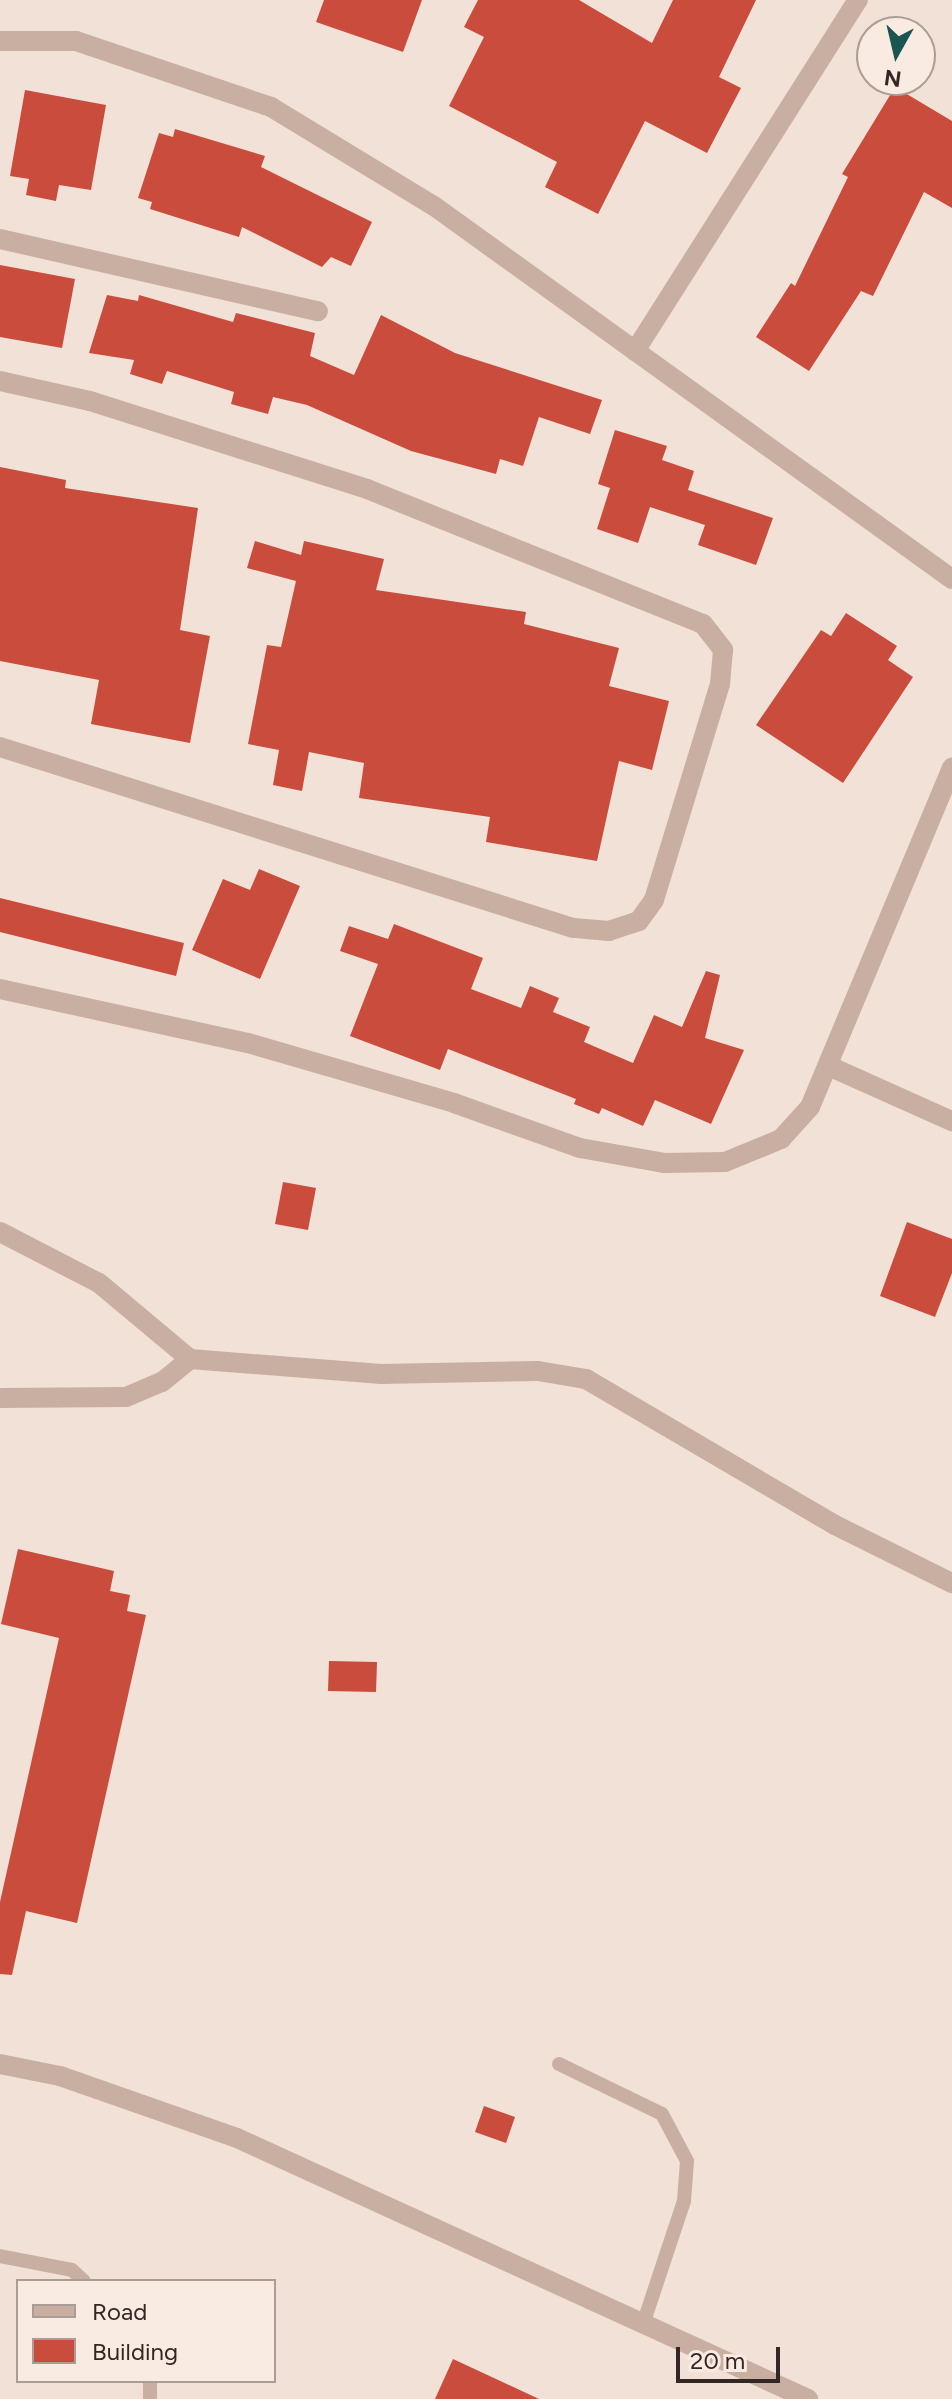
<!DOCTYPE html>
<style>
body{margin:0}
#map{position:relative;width:952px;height:2399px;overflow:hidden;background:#f1e1d6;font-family:Figtree,sans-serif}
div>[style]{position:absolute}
.building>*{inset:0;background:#c94c3c}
.lane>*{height:14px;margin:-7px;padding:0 7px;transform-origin:7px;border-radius:7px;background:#c9afa2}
.street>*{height:20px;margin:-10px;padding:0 10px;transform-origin:10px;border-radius:10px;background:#c9afa2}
span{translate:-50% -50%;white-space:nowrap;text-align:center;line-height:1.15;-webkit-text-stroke:7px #f9ebe2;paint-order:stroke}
.legend{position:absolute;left:16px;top:2279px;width:260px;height:104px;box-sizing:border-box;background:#f9ebe2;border:2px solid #aa9d96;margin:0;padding:10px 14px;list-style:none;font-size:24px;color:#332725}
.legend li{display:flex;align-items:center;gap:16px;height:40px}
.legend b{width:40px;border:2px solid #aa9d96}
.north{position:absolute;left:856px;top:16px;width:80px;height:80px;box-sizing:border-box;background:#f9ebe2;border:2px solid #aa9d96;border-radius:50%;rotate:188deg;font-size:22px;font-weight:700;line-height:32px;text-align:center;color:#332725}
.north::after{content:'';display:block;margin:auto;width:28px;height:36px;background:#1a5551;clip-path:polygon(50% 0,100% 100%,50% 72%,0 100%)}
.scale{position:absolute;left:676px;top:2347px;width:104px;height:36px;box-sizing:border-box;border:4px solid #332725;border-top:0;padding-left:10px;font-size:24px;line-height:28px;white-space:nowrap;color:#332725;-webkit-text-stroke:6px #f9ebe2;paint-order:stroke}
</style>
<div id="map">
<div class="building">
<i style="clip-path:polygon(324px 0,422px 0,403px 52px,316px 22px)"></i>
<i style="clip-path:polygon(478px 0,579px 0,652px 43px,673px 0,756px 0,719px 77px,741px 88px,707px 153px,645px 121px,598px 214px,545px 187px,557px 162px,449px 106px,484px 37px,464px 27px)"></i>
<i style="clip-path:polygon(895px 87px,952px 121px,952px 208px,924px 192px,873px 296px,861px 291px,809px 371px,756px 337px,791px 283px,795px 286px,848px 177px,842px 174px)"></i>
<i style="clip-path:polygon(25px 90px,106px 105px,91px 190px,59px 185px,56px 201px,26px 195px,29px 179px,10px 176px)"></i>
<i style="clip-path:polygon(175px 129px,265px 156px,261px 167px,372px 222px,351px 266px,331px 257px,322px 267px,242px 227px,239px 237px,150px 209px,152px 202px,138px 198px,159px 133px,173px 137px)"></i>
<i style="clip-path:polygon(0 265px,75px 279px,62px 348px,0 337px)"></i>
<i style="clip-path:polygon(107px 295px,138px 301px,139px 295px,233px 322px,236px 313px,315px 333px,310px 356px,354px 375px,381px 315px,455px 353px,602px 400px,590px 434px,539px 417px,523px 466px,500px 459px,496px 474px,411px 451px,307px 405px,273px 397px,268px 414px,231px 404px,234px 392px,167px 371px,162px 384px,130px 374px,134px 360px,89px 353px)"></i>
<i style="clip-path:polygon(615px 430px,667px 446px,662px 460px,694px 471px,688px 490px,773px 518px,756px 565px,698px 545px,705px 525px,650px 507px,638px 543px,597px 529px,610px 488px,598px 484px)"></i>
<i style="clip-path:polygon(0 467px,66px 480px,65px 488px,198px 508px,180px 630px,210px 636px,190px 743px,91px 724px,99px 680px,0 661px)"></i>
<i style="clip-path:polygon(255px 541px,301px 555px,304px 541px,384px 559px,376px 590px,526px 612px,524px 624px,619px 648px,609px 686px,669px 701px,652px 770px,619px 761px,597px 861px,486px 842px,490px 817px,359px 798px,364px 763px,309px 752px,302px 791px,273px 785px,279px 750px,248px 744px,267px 645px,281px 647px,296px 581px,247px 568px)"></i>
<i style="clip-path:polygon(846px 613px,897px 646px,888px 660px,913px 677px,843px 783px,756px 725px,821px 630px,831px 636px)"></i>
<i style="clip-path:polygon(259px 869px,300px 886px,260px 979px,192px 950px,223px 879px,250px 890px)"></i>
<i style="clip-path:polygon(0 898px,184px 943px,176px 976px,0 932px)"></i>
<i style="clip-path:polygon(394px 924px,483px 958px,471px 989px,521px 1008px,530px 986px,559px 998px,553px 1012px,590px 1027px,584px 1042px,633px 1063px,654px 1015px,682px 1027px,706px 971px,720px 975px,705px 1038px,744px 1050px,711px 1124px,655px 1100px,643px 1126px,602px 1108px,599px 1114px,574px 1104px,576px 1099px,448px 1049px,440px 1070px,350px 1036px,378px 964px,340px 951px,349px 926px,388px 939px)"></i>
<i style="clip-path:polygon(283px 1182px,316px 1188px,308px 1230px,275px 1224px)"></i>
<i style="clip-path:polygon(907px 1222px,952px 1239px,952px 1273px,935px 1317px,880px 1296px)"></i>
<i style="clip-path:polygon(18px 1549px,114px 1571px,110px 1591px,130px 1595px,127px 1611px,146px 1615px,77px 1923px,26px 1911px,12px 1975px,0 1974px,0 1902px,59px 1638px,1px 1624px)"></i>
<i style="clip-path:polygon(329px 1661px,377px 1662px,376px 1692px,328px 1691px)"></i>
<i style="clip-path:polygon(484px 2106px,515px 2117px,506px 2143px,475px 2132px)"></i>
<i style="clip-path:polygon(453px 2359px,539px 2399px,435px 2399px)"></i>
</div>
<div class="lane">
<i style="left:559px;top:2064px;width:114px;rotate:25.9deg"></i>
<i style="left:662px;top:2114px;width:53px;rotate:62deg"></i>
<i style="left:687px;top:2161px;width:40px;rotate:94.3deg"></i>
<i style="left:684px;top:2201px;width:130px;rotate:108.4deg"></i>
<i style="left:0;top:2256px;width:73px;rotate:11deg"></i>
<i style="left:72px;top:2270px;width:16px;rotate:43deg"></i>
<i style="left:150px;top:2381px;width:18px;rotate:90deg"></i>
</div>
<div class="street">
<i style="left:0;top:41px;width:76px"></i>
<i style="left:76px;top:41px;width:206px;rotate:18.7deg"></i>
<i style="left:271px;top:107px;width:191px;rotate:31.3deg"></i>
<i style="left:434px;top:206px;width:638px;rotate:35.76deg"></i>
<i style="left:0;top:239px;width:326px;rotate:12.8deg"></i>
<i style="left:635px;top:351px;width:416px;rotate:-57.6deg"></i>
<i style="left:0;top:381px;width:92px;rotate:12.5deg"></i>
<i style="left:90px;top:401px;width:291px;rotate:17.6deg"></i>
<i style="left:367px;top:489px;width:362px;rotate:21.9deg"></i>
<i style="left:703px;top:624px;width:33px;rotate:52deg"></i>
<i style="left:723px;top:650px;width:34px;rotate:95deg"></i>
<i style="left:720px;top:684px;width:226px;rotate:107deg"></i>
<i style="left:654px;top:900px;width:26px;rotate:126deg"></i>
<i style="left:639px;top:921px;width:32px;rotate:162deg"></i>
<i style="left:609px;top:931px;width:36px;rotate:-175deg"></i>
<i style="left:573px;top:928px;width:601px;rotate:-162.47deg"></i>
<i style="left:0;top:989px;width:254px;rotate:12.3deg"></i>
<i style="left:248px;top:1043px;width:215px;rotate:16.2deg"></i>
<i style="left:454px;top:1103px;width:134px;rotate:19.7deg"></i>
<i style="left:580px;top:1148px;width:85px;rotate:10.1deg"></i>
<i style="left:664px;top:1163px;width:61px;rotate:-0.9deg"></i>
<i style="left:725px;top:1162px;width:61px;rotate:-22.3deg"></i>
<i style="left:781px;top:1139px;width:43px;rotate:-47.8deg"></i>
<i style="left:810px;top:1107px;width:368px;rotate:-67.3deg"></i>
<i style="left:831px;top:1067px;width:133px;rotate:24.1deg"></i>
<i style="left:0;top:1232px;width:111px;rotate:27.3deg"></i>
<i style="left:99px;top:1283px;width:119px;rotate:39.9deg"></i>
<i style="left:0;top:1398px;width:126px;rotate:-0.5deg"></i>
<i style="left:126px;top:1397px;width:39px;rotate:-23deg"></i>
<i style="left:162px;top:1382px;width:36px;rotate:-39deg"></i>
<i style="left:190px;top:1359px;width:192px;rotate:4.5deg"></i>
<i style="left:381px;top:1374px;width:157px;rotate:-1.1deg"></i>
<i style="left:538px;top:1371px;width:49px;rotate:9.5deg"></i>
<i style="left:586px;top:1379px;width:289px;rotate:30.4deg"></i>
<i style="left:835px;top:1525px;width:131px;rotate:26.4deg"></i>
<i style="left:0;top:2064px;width:61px;rotate:11.3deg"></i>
<i style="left:60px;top:2076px;width:188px;rotate:19.3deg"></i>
<i style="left:237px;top:2138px;width:628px;rotate:24.56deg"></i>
</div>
<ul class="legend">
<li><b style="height:10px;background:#c9afa2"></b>Road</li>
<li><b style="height:22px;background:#c94c3c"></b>Building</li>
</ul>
<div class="north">N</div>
<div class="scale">20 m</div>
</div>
